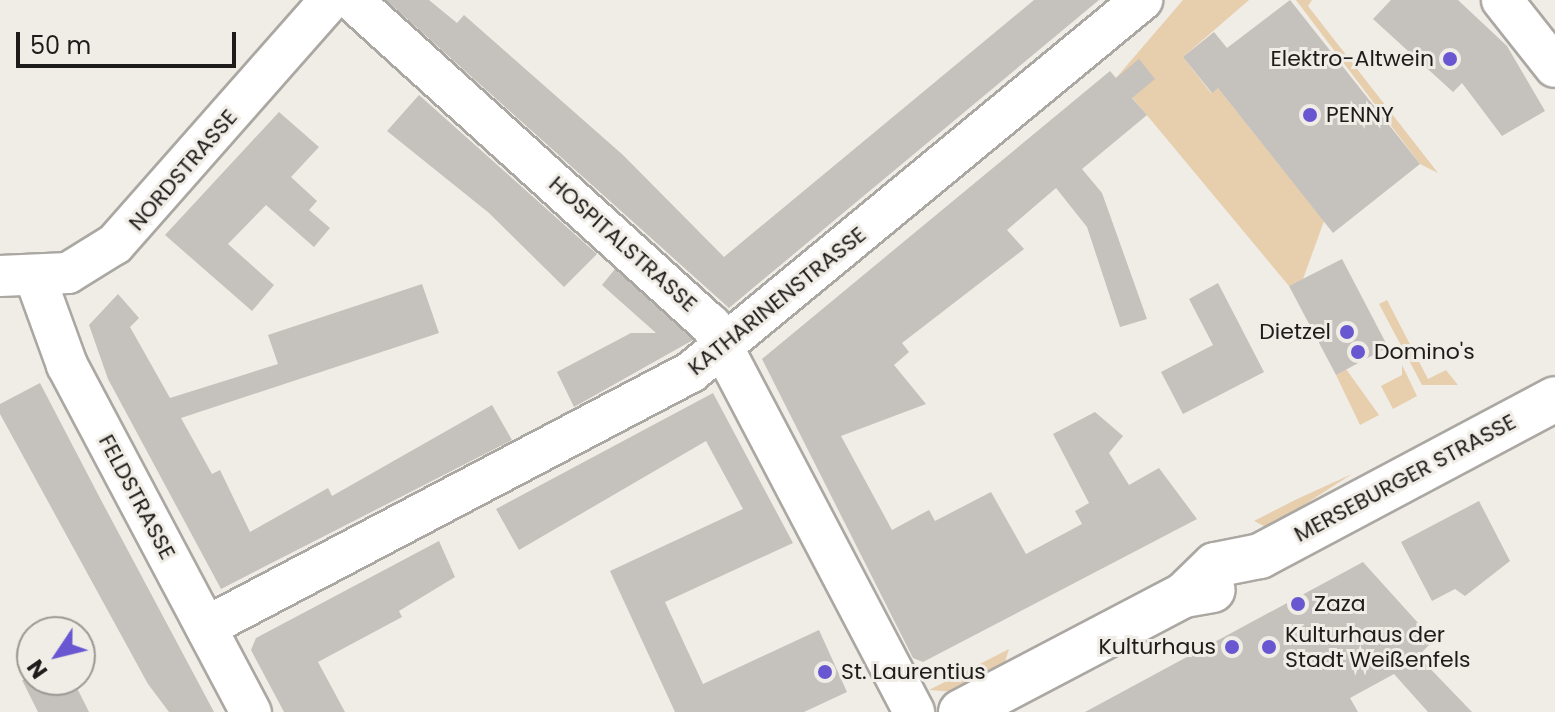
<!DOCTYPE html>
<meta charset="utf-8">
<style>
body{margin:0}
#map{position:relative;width:1555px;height:712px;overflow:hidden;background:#f0ece6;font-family:Poppins,sans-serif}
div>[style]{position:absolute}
.green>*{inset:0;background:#e7cead}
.building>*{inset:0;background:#c5c1bc}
.roads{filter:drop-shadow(2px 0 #aba7a2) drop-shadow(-2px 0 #aba7a2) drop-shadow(0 2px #aba7a2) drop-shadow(0 -2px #aba7a2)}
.minor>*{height:40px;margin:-20px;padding:0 20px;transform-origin:20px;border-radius:20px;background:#fff}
.major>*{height:44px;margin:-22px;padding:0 22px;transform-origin:22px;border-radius:22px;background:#fff}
.dots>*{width:22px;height:22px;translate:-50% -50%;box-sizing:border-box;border:4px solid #f0ece6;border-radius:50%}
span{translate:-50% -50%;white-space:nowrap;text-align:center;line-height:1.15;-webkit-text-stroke:6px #f0ece6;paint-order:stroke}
.poi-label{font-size:22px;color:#1d1c1a}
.right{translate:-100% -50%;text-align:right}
.left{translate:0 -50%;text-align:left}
.street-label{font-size:22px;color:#1d1c1a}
.north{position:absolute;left:16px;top:616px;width:80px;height:80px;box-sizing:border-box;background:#f0ece6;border:2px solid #9c9994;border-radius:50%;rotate:235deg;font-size:22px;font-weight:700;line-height:32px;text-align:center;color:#1d1c1a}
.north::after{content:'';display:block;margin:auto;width:28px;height:36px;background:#6957d1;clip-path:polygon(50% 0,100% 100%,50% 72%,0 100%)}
.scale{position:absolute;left:16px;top:32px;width:220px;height:36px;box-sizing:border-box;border:4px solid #1d1c1a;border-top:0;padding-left:10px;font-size:24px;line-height:28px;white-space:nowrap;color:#1d1c1a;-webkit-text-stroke:6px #f0ece6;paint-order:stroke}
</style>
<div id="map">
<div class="green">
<i style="clip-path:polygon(1183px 0,1249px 0,1183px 57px,1211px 93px,1218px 88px,1324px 221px,1303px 279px,1289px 286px,1116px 78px)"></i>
<i style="clip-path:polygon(1296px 0,1312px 0,1308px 6px,1438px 173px,1420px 164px)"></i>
<i style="clip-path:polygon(1387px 300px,1428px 379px,1446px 370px,1458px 385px,1422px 385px,1379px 304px)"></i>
<i style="clip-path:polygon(1402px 365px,1417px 396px,1393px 409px,1381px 386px,1402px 375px)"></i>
<i style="clip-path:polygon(1346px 369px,1379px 415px,1360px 425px,1336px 375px)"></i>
<i style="clip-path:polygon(1352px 474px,1268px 528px,1254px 521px,1295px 500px)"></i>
<i style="clip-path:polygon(1009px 649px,1003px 668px,957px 692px,929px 690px)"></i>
</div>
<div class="building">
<i style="clip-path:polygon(386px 0,429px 0,457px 23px,464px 15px,623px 155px,724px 257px,1034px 0,1099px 0,729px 308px)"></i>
<i style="clip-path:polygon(1290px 0,1420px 164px,1333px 233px,1218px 88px,1212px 93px,1183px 57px,1214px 32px,1227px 48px)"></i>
<i style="clip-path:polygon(1391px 0,1458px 0,1507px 46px,1545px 111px,1502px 136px,1462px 83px,1453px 92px,1373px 19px)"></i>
<i style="clip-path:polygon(1139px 59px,1155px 79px,1132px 98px,1147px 115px,1082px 169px,1102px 193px,1147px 319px,1120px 327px,1087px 227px,1056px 188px,1007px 230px,1024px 249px,902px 343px,909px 352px,894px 365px,926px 404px,841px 436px,892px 530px,929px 510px,935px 521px,991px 492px,1026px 554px,1082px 524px,1075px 511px,1089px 503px,1053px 434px,1095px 412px,1123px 436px,1109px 453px,1129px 485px,1159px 468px,1197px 519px,923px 662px,913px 658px,762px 359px,1110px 71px,1116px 78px)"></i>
<i style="clip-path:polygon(419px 95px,597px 254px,564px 287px,489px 213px,387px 131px)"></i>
<i style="clip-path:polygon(279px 112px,319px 147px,291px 177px,317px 201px,309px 210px,330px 228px,314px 247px,266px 205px,228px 244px,274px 285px,252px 311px,165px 235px)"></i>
<i style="clip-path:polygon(1342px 259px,1388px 347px,1336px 375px,1289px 286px)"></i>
<i style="clip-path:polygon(615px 269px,693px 340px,574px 407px,557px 372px,631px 333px,656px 333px,602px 285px)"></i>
<i style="clip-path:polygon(1218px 283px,1264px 372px,1183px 414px,1161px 372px,1213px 345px,1189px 299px)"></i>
<i style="clip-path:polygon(422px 284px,439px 333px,181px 418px,212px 474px,220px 470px,250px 532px,328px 488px,332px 496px,492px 405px,512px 440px,221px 589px,108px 379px,89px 325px,118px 294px,139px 318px,130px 327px,170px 398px,278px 364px,268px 335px)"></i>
<i style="clip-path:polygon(40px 383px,101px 500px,214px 712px,169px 712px,148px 684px,0 414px,0 404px)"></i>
<i style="clip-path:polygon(713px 393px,793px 543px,665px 602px,703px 684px,819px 630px,847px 692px,804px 712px,675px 712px,610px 571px,743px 509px,706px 441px,519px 550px,496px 509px)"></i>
<i style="clip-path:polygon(1479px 501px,1510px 561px,1465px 596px,1455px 589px,1432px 601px,1401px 542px)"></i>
<i style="clip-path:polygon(439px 541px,455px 577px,399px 611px,402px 617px,318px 662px,345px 712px,284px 712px,251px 650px,256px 638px)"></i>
<i style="clip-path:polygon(1363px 562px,1419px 624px,1430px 644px,1418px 656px,1472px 712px,1428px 712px,1394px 674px,1350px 698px,1358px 712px,1085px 712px)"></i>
<i style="clip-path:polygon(22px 680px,73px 680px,89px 712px,38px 712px)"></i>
</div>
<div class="roads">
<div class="minor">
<i style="left:352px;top:0;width:484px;rotate:42.2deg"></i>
<i style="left:711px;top:325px;width:437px;rotate:62.3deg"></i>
<i style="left:1502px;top:0;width:85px;rotate:51.7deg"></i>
<i style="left:0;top:276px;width:68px;rotate:-2.5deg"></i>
<i style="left:68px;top:273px;width:55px;rotate:-31.7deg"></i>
<i style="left:115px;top:244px;width:325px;rotate:-48.6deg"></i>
<i style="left:35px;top:277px;width:94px;rotate:70deg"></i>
<i style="left:67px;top:365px;width:393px;rotate:62.1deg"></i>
<i style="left:206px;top:627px;width:548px;rotate:-27.73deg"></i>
<i style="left:691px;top:372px;width:585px;rotate:-39.52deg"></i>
</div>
<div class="major">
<i style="left:1184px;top:595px;width:43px;rotate:-44.1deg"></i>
<i style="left:1215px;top:565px;width:46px;rotate:-11.3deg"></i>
<i style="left:1260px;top:556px;width:334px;rotate:-28deg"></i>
<i style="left:961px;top:712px;width:252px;rotate:-27.7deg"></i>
<i style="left:1184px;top:595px;width:29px;rotate:-10deg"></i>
</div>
</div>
<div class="dots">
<i style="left:1450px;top:59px;background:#6957d1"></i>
<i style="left:1310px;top:115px;background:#6957d1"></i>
<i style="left:1347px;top:332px;background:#6957d1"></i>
<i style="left:1358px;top:352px;background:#6957d1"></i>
<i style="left:1298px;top:604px;background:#6957d1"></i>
<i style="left:1232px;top:647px;background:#6957d1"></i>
<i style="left:1269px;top:647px;background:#6957d1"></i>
<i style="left:825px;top:672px;background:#6957d1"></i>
</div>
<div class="poi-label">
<span class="right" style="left:1434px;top:59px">Elektro-Altwein</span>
<span class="left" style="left:1326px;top:115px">PENNY</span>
<span class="right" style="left:1331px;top:332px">Dietzel</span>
<span class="left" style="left:1374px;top:352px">Domino's</span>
<span class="left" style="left:1314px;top:604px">Zaza</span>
<span class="left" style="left:1285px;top:647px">Kulturhaus der<br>Stadt Weißenfels</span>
<span class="right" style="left:1216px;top:647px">Kulturhaus</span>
<span class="left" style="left:841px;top:672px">St. Laurentius</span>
</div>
<div class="street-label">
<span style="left:183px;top:170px;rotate:-49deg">NORDSTRASSE</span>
<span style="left:623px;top:244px;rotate:42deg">HOSPITALSTRASSE</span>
<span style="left:777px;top:301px;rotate:-39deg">KATHARINENSTRASSE</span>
<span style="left:1405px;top:478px;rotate:-28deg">MERSEBURGER STRASSE</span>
<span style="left:137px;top:497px;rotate:62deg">FELDSTRASSE</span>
</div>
<div class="north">N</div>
<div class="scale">50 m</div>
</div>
